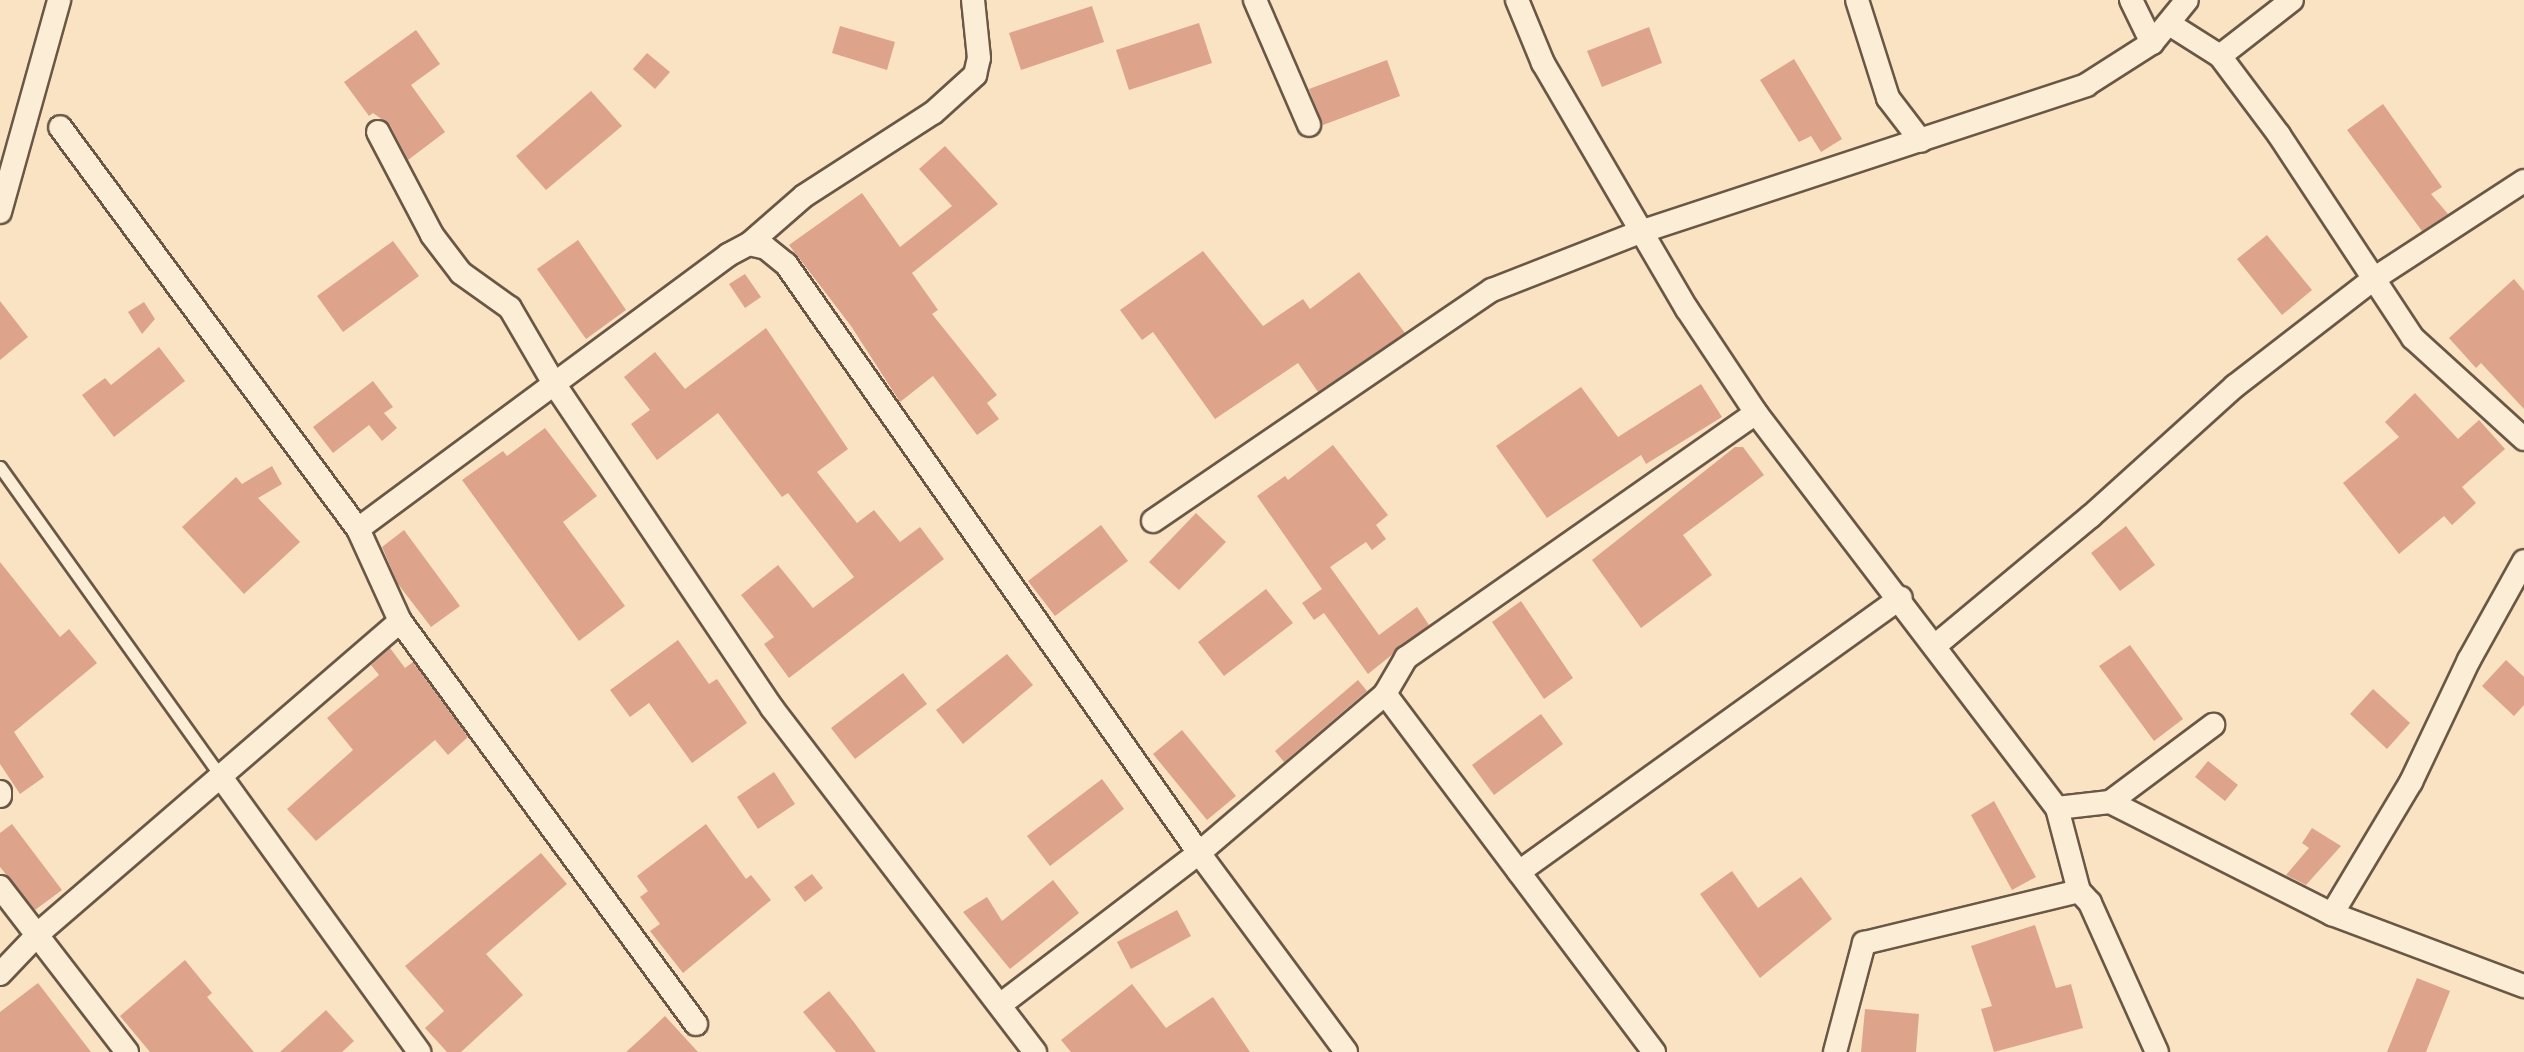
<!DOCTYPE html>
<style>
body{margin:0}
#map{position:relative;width:2524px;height:1052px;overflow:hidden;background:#fae3c2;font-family:"Libre Bodoni",serif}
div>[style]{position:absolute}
.building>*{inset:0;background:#dda48b}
.roads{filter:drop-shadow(2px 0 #6a5746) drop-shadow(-2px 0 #6a5746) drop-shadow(0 2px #6a5746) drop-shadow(0 -2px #6a5746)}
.lane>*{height:11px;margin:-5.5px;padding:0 5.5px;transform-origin:5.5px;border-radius:5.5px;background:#fcedd7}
.street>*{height:22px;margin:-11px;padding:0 11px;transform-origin:11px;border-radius:11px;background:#fcedd7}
span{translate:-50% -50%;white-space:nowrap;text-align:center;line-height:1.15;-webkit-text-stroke:7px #fcedd7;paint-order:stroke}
</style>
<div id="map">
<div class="building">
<i style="clip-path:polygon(1092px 6px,1104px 42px,1021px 70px,1009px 33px)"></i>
<i style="clip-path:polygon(1199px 23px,1212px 63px,1129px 90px,1116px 50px)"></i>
<i style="clip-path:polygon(840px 26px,895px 42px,887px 70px,832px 53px)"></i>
<i style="clip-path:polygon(1649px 27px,1662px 63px,1602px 87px,1587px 51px)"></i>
<i style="clip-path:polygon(416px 30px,440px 64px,411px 85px,445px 132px,408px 160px,390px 125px,373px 113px,369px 116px,344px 82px)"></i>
<i style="clip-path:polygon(647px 53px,670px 72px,655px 89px,633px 69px)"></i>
<i style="clip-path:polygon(1794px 59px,1842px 139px,1821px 152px,1811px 136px,1799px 142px,1760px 80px)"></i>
<i style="clip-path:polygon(1387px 60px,1400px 96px,1323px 125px,1309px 89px)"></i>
<i style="clip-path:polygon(591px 91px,622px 126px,546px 190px,516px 156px)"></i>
<i style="clip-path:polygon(2383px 104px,2442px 187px,2431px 194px,2448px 214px,2422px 231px,2347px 130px)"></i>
<i style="clip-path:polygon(945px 146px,998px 204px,912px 273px,938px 310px,932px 314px,997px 395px,987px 403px,999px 419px,977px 435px,933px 376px,900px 402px,851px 326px,789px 245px,862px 193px,900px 247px,952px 206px,919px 169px)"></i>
<i style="clip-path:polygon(2267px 235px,2312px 290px,2282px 315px,2237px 259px)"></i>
<i style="clip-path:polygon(578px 240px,626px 310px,586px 339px,537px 269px)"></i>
<i style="clip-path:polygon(393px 241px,419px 276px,343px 332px,317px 296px)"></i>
<i style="clip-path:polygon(1203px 251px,1263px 326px,1303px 299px,1310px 309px,1359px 272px,1405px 333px,1318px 392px,1298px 363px,1215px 419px,1153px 332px,1142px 340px,1120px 310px)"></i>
<i style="clip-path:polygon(745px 274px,761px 297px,745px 308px,729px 284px)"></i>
<i style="clip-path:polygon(2514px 279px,2524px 291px,2524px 409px,2481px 363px,2476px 368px,2449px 338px)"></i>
<i style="clip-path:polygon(0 301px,28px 337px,0 360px)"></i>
<i style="clip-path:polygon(144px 302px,155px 319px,142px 334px,128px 312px)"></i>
<i style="clip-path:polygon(766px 328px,848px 449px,817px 472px,857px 523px,874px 510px,900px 542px,920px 527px,944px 559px,789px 678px,764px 644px,774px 637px,741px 595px,778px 565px,813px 608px,854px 577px,788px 493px,782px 497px,718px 413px,657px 460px,631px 424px,650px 410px,624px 377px,655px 352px,685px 389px)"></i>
<i style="clip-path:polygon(159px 347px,185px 381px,114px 437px,82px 395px,105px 378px,111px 385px)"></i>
<i style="clip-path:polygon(373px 381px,393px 407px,384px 413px,397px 428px,382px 441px,369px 425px,333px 453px,313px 427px)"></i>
<i style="clip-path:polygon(1701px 384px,1722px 417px,1646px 464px,1641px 455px,1547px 518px,1496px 446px,1581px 387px,1618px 437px)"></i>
<i style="clip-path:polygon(2415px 393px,2458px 439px,2479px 420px,2505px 449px,2462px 487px,2476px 503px,2452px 525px,2444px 516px,2399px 554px,2343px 483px,2399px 437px,2385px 422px)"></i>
<i style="clip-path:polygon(545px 428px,597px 496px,563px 522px,625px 606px,579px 641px,462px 480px,503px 451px,507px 456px)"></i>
<i style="clip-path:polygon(1333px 445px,1388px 515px,1376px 525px,1386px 539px,1372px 550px,1366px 542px,1330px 567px,1379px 635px,1417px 607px,1429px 625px,1368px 674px,1324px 613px,1314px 620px,1302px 603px,1322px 589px,1257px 496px,1285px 476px,1288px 480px)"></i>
<i style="clip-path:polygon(1735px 447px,1743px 447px,1764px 475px,1683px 535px,1712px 575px,1641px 628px,1592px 560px)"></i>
<i style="clip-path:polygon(272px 466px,282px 484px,258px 498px,300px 542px,244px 594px,182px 527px,236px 477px,242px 484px)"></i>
<i style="clip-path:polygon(1196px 513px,1226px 542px,1179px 590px,1149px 562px)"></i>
<i style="clip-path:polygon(1101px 525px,1128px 561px,1055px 616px,1028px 581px)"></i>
<i style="clip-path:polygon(2126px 526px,2155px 565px,2120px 591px,2091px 553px)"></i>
<i style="clip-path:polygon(404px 530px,460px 606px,431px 627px,398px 584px,382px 547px)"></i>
<i style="clip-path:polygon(0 562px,60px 637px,69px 629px,97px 663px,14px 732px,44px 777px,20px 794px,0 764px)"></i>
<i style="clip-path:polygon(1266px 589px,1293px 623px,1224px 676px,1198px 642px)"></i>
<i style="clip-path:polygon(1521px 601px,1573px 678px,1544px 699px,1492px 622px)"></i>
<i style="clip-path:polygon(678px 640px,709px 684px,717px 679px,747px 723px,692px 763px,649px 703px,630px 717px,610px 690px)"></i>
<i style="clip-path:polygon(2130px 645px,2183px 719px,2154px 741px,2099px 666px)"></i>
<i style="clip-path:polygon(390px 648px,405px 668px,413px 662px,468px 737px,448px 755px,435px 740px,316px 841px,287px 809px,353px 750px,327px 718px,379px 675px,371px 665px)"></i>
<i style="clip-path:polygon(1007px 654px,1033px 685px,963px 744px,936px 710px)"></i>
<i style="clip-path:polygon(2506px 660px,2524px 677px,2524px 705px,2514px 716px,2482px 686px)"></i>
<i style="clip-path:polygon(903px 673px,927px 704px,855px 759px,831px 728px)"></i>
<i style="clip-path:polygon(1358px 680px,1367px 691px,1284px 762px,1275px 751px)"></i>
<i style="clip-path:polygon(2373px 689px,2410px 723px,2387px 749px,2350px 714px)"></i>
<i style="clip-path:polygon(1541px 714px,1563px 744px,1494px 795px,1472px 765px)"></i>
<i style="clip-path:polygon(1182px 730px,1236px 796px,1207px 820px,1153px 754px)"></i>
<i style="clip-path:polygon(2208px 761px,2238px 785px,2225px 801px,2195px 777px)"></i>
<i style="clip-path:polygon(774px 772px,795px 804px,758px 829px,737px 797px)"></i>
<i style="clip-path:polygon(1102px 779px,1124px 809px,1050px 866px,1027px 836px)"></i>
<i style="clip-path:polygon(1994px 801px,2036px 877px,2012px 890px,1971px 815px)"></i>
<i style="clip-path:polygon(12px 824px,62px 890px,35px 910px,0 867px,0 833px)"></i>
<i style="clip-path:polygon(706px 824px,746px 879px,751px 875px,771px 900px,683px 973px,650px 931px,660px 924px,640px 897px,648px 891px,637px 876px)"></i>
<i style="clip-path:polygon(2312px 828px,2341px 846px,2306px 885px,2286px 875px,2309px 848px,2302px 843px)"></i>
<i style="clip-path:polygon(541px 853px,567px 884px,486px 954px,523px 995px,461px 1052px,447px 1052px,425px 1028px,444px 1011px,405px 966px)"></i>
<i style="clip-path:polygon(1732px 871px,1758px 908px,1801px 877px,1832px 919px,1760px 978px,1700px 894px)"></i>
<i style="clip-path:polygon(812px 874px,823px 888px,805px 902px,794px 887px)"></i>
<i style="clip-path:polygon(1053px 880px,1079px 913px,1010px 969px,963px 912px,987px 897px,1002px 921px)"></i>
<i style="clip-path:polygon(1177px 910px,1191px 936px,1131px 969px,1117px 942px)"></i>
<i style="clip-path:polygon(2035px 925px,2056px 988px,2071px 984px,2083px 1028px,1994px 1052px,1981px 1009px,1992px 1006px,1971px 946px)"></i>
<i style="clip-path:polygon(185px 960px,212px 993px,207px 997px,254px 1052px,150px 1052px,120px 1016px)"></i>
<i style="clip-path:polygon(2417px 978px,2450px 991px,2426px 1052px,2387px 1052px)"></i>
<i style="clip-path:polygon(38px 983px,91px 1052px,0 1052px,0 1012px)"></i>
<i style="clip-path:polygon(1132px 984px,1166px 1028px,1213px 997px,1250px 1052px,1071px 1052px,1061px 1040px)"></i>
<i style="clip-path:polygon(829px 991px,853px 1021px,876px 1052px,836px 1052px,803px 1012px)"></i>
<i style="clip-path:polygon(1865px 1009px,1919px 1014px,1916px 1052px,1861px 1052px)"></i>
<i style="clip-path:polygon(326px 1010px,354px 1041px,342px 1052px,280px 1052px)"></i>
<i style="clip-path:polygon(665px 1016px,698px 1052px,626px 1052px,647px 1033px)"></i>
</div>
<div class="roads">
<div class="lane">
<i style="left:0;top:467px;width:381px;rotate:54.5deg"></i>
</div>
<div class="street">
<i style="left:1255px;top:0;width:136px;rotate:66.6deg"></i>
<i style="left:1517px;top:0;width:68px;rotate:67.6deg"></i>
<i style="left:1543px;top:63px;width:285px;rotate:59.7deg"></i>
<i style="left:1687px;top:309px;width:125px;rotate:56.4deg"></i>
<i style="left:1756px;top:413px;width:497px;rotate:52.7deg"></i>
<i style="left:2057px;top:808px;width:86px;rotate:75.2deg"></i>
<i style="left:2079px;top:891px;width:16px;rotate:47deg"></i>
<i style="left:2090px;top:903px;width:163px;rotate:65.8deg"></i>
<i style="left:1857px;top:0;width:103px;rotate:72.4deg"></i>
<i style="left:1888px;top:98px;width:54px;rotate:52.5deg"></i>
<i style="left:2131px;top:0;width:48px;rotate:64deg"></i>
<i style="left:2171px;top:25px;width:58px;rotate:32.3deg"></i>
<i style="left:2220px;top:56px;width:99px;rotate:53.2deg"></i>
<i style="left:2279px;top:135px;width:243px;rotate:56.6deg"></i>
<i style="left:2413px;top:338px;width:150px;rotate:42.3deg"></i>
<i style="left:2220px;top:56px;width:91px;rotate:-37.9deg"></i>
<i style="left:378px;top:132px;width:116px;rotate:62.3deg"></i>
<i style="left:432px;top:235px;width:48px;rotate:52.7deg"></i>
<i style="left:461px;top:273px;width:60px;rotate:35.5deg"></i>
<i style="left:510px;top:308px;width:86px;rotate:59.8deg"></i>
<i style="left:553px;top:382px;width:393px;rotate:56.1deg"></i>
<i style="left:772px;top:708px;width:433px;rotate:52.6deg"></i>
<i style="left:0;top:212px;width:220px;rotate:-74.4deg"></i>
<i style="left:749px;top:244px;width:73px;rotate:-41.1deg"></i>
<i style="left:804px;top:196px;width:153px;rotate:-32.8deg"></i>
<i style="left:933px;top:113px;width:57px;rotate:-42.1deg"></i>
<i style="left:975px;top:75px;width:17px;rotate:-77deg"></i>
<i style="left:979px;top:58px;width:58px;rotate:-95.9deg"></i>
<i style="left:1153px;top:521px;width:410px;rotate:-34.3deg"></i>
<i style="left:1492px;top:290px;width:159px;rotate:-21.4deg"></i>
<i style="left:1640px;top:232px;width:470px;rotate:-18.2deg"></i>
<i style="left:2086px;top:85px;width:78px;rotate:-32.5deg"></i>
<i style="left:2152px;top:43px;width:55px;rotate:-50.9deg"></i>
<i style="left:358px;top:529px;width:460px;rotate:-36.5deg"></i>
<i style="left:728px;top:255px;width:24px;rotate:-28deg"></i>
<i style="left:749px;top:244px;width:17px;rotate:13deg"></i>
<i style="left:766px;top:248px;width:26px;rotate:39deg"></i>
<i style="left:786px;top:264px;width:719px;rotate:54.96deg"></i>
<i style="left:1199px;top:853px;width:247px;rotate:53.5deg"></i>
<i style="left:400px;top:621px;width:500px;rotate:53.7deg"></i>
<i style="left:1936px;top:645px;width:202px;rotate:-39.8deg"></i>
<i style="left:2091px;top:516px;width:194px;rotate:-42.1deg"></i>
<i style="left:2235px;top:386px;width:173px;rotate:-37.7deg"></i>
<i style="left:2372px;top:280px;width:181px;rotate:-33.1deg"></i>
<i style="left:221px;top:777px;width:339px;rotate:54.2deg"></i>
<i style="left:0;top:792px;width:4px;rotate:90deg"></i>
<i style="left:2110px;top:802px;width:129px;rotate:-36.8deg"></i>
<i style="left:2057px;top:808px;width:53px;rotate:-6.5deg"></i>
<i style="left:2110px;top:802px;width:249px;rotate:26.8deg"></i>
<i style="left:2332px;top:914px;width:205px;rotate:20.6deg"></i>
<i style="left:1519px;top:872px;width:470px;rotate:-35.7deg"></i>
<i style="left:0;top:887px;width:208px;rotate:52.4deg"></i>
<i style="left:2332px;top:914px;width:154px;rotate:-59.1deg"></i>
<i style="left:2411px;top:782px;width:135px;rotate:-64.6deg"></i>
<i style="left:2469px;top:660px;width:113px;rotate:-60.9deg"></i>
<i style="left:0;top:974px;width:57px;rotate:-46.4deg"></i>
<i style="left:39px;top:933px;width:477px;rotate:-40.8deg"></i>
<i style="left:400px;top:621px;width:101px;rotate:-114.5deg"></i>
<i style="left:358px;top:529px;width:500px;rotate:-126.55deg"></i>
<i style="left:1000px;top:1005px;width:250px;rotate:-37.4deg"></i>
<i style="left:1199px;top:853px;width:245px;rotate:-40.5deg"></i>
<i style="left:1654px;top:1052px;width:448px;rotate:-126.9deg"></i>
<i style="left:1385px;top:694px;width:42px;rotate:-59.7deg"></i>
<i style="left:1406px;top:658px;width:427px;rotate:-35deg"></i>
<i style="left:1835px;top:1052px;width:113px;rotate:-75.1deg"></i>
<i style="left:1864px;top:943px;width:221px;rotate:-13.6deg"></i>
</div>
</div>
</div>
